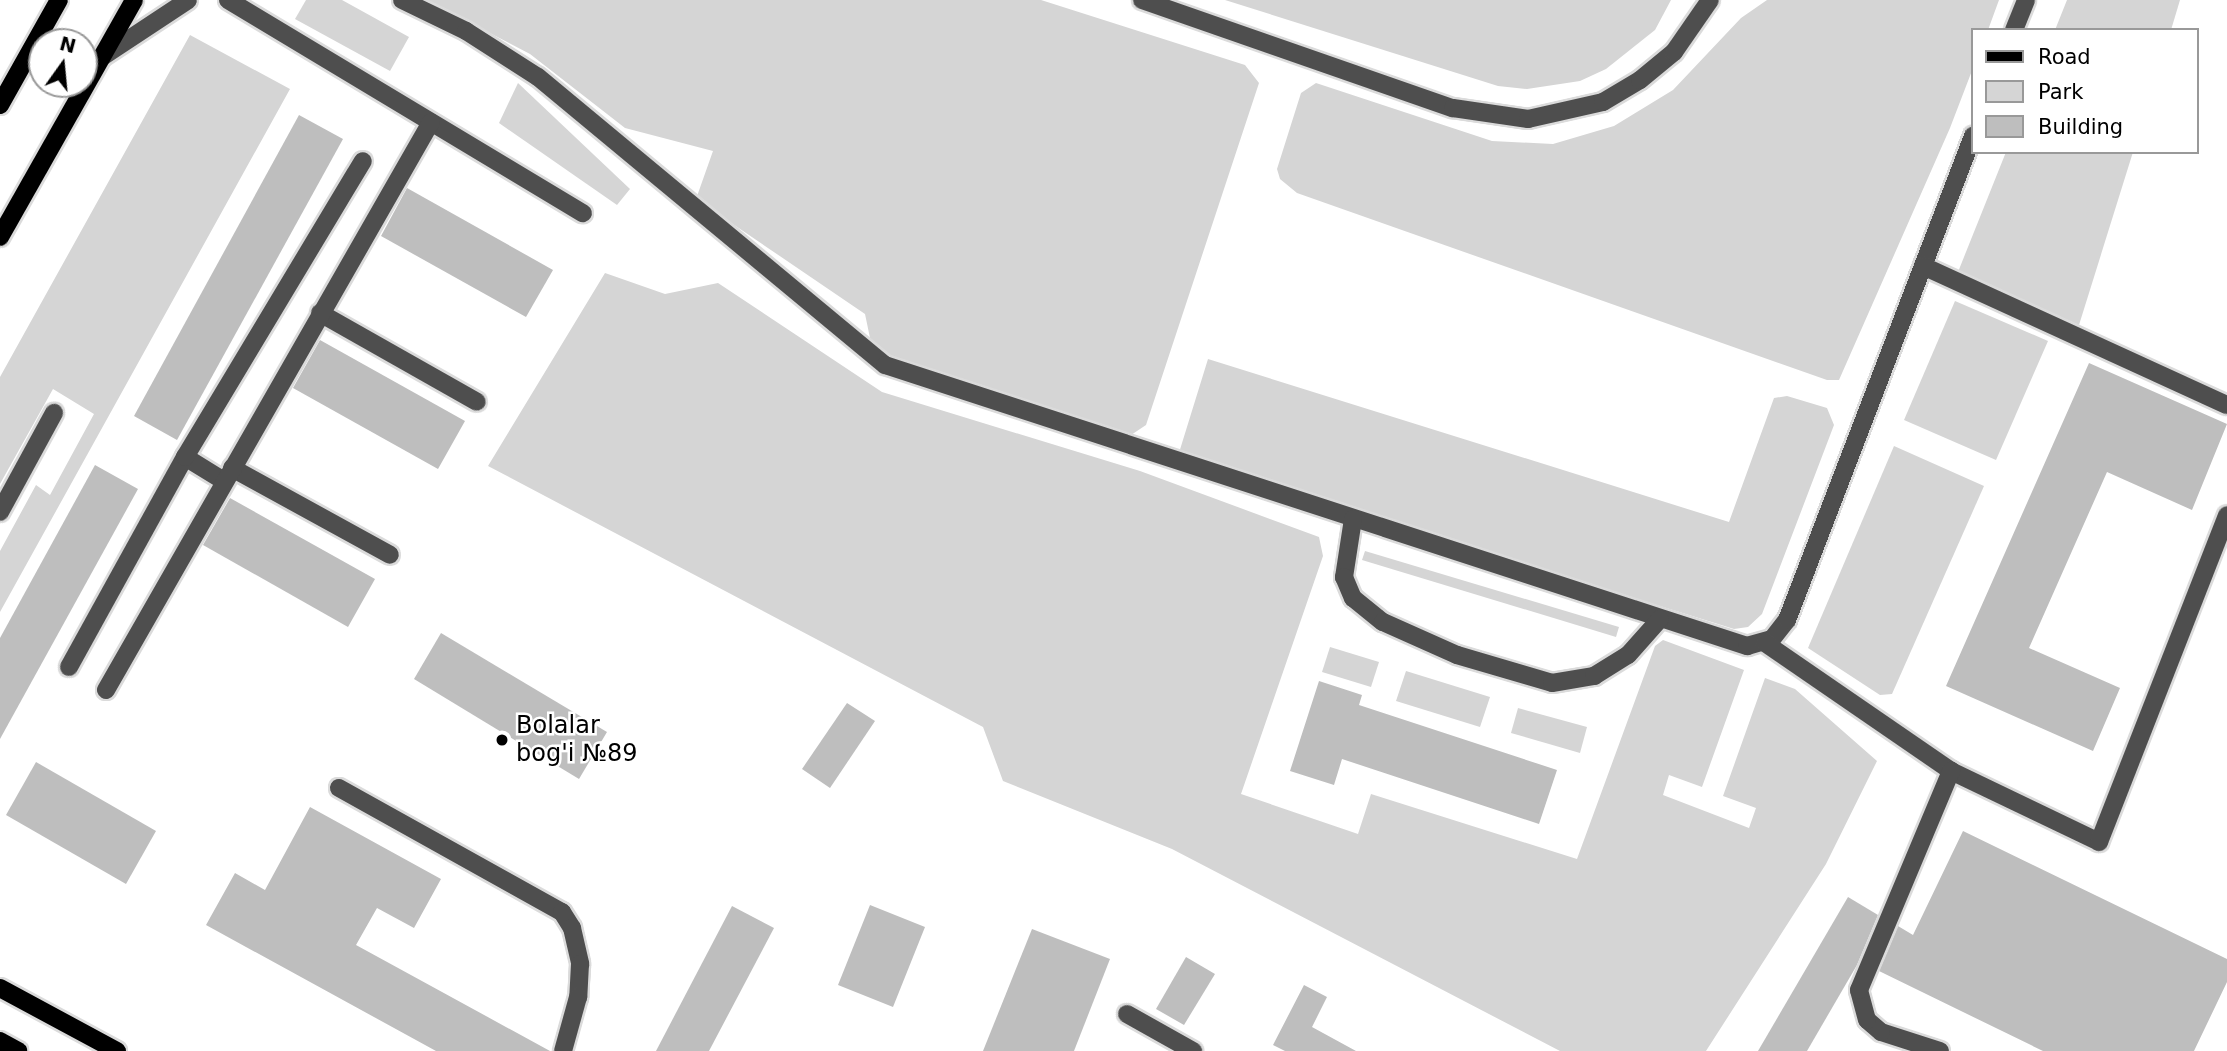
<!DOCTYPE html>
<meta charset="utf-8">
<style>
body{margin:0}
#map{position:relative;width:2227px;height:1051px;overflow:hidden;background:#fff;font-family:"DejaVu Sans",sans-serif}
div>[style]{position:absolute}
.green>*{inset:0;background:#d5d5d5}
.building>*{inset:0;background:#bebebe}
.roads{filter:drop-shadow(2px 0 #dbdbdb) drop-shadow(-2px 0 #dbdbdb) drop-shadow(0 2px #dbdbdb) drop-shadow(0 -2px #dbdbdb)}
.minor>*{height:18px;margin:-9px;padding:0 9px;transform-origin:9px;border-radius:9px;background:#4e4e4e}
.major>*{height:18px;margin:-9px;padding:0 9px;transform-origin:9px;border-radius:9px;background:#000}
.dots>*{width:19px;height:19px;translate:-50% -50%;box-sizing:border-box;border:4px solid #fff;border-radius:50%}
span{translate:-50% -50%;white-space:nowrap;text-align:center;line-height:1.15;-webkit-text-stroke:5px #fff;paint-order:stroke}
.poi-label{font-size:24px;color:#000}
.left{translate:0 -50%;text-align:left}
.legend{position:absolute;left:1971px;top:28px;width:228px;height:126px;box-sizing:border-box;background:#fff;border:2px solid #999;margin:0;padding:9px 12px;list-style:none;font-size:21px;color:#000}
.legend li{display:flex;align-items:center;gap:14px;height:35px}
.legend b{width:35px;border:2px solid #999}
.north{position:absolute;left:28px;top:28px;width:70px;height:70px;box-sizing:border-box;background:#fff;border:2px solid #999;border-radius:50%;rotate:15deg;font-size:19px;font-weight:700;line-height:28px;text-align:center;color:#000}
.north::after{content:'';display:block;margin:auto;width:24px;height:32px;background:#000;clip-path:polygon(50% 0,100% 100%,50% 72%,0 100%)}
</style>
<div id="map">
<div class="green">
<i style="clip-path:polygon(306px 0,342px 0,409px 37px,390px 71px,295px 19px)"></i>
<i style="clip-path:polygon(426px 0,1041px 0,1245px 65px,1259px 83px,1146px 425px,1131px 435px,884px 354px,870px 338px,865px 314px,696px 199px,713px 151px,625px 128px,530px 54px)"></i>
<i style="clip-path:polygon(1225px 0,1671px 0,1655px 30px,1606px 69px,1580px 81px,1527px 89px,1498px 86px)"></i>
<i style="clip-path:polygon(1767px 0,1999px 0,1988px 30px,1973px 30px,1973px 68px,1950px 128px,1839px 380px,1827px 380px,1297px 193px,1280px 179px,1277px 169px,1301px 93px,1316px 83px,1492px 141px,1553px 144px,1614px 126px,1673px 90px,1741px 18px)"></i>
<i style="clip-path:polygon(2067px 0,2180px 0,2171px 30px,2055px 30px)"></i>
<i style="clip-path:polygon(190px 35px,290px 89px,0 612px,0 551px,36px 485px,50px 495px,94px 414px,53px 389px,0 484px,0 377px)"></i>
<i style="clip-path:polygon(518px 83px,630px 189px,617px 205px,499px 123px)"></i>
<i style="clip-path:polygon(2006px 152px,2133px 152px,2079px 325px,1958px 272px)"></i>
<i style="clip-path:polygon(605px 273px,665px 294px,718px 283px,882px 392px,1140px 471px,1319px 537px,1323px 556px,1241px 794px,1358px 834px,1371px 794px,1577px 859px,1655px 646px,1663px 640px,1744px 670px,1702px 787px,1669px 775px,1663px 795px,1749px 828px,1756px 808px,1723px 796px,1765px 678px,1795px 689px,1877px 761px,1826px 864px,1706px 1051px,1560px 1051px,1172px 849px,1003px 781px,983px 727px,488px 466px)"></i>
<i style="clip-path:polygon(1955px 301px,2048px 341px,1996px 460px,1904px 420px)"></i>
<i style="clip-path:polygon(1208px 359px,1729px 522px,1774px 398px,1787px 396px,1827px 408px,1834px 425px,1762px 614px,1748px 627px,1734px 629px,1178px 456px)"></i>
<i style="clip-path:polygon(1894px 446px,1984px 486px,1892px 694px,1880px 695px,1808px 648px)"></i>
<i style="clip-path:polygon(1365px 551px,1619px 627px,1616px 637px,1362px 560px)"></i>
<i style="clip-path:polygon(1330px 647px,1379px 662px,1371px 687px,1322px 672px)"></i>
<i style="clip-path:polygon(1406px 671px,1490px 697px,1480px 727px,1396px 701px)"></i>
<i style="clip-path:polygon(1518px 708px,1587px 727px,1580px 753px,1511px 733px)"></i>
</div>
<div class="building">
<i style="clip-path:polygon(299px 115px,343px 139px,177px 440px,134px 416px)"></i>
<i style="clip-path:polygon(407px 188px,553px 270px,526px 317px,381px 236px)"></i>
<i style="clip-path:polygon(320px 340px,465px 421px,438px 469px,293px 388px)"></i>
<i style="clip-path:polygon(2089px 363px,2227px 424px,2192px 510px,2107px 472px,2029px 648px,2120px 688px,2093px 751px,1946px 686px)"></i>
<i style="clip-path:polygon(95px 465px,138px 489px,0 739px,0 638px)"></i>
<i style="clip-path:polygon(230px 498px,375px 579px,348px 627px,203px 545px)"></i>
<i style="clip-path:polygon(441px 633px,607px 732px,579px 779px,414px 679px)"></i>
<i style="clip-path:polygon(1319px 681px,1362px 695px,1359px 705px,1557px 770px,1539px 824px,1342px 759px,1334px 785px,1290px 771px)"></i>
<i style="clip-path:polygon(847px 703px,875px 721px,830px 788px,802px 769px)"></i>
<i style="clip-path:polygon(36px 762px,156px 831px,126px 884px,6px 815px)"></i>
<i style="clip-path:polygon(310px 807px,441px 879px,414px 928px,377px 908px,356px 945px,550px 1051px,436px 1051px,206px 925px,235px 873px,265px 890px)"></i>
<i style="clip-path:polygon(1963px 831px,2227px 959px,2227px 982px,2194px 1051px,2043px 1051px,1879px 971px,1898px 926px,1913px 935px)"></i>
<i style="clip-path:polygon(1848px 897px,1878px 915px,1857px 965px,1807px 1051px,1758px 1051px)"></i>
<i style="clip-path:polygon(870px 905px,925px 927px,893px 1007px,838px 985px)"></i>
<i style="clip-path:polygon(732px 906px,774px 928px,709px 1051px,656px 1051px)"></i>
<i style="clip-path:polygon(1032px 929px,1110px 959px,1074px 1051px,983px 1051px)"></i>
<i style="clip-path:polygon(1186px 957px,1215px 974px,1184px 1025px,1156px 1009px)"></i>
<i style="clip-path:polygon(1304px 985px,1327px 997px,1312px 1027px,1356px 1051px,1285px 1051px,1273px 1045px)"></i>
</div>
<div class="roads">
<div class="minor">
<i style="left:228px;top:0;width:414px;rotate:31deg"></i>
<i style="left:402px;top:0;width:71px;rotate:25.8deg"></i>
<i style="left:466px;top:31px;width:85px;rotate:32.6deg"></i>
<i style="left:538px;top:77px;width:451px;rotate:39.7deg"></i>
<i style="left:885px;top:365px;width:907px;rotate:18.06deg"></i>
<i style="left:1747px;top:646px;width:26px;rotate:-16deg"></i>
<i style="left:1772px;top:639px;width:24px;rotate:-52deg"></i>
<i style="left:1787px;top:620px;width:519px;rotate:-68.98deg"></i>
<i style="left:1142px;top:0;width:329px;rotate:19.2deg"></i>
<i style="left:1453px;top:108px;width:76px;rotate:8.3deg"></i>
<i style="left:1528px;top:119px;width:77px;rotate:-12.8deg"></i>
<i style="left:1603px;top:102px;width:43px;rotate:-30.7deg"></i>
<i style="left:1640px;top:80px;width:44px;rotate:-39.5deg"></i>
<i style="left:1674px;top:52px;width:63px;rotate:-55.3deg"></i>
<i style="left:2014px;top:30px;width:32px;rotate:-68deg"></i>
<i style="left:102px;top:57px;width:103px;rotate:-33.5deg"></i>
<i style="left:1923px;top:266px;width:334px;rotate:24.6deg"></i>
<i style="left:320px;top:313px;width:180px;rotate:29.5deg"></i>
<i style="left:185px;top:457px;width:46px;rotate:31.6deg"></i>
<i style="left:232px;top:468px;width:180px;rotate:28.8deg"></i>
<i style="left:0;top:512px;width:113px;rotate:-61.4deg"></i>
<i style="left:1353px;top:519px;width:59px;rotate:98.8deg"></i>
<i style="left:1344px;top:577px;width:23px;rotate:67deg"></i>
<i style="left:1353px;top:598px;width:38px;rotate:39deg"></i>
<i style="left:1383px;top:622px;width:81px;rotate:24deg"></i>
<i style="left:1457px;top:655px;width:99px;rotate:16.4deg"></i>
<i style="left:1552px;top:683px;width:43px;rotate:-9.5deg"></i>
<i style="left:1594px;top:676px;width:40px;rotate:-32deg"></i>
<i style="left:1628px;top:655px;width:48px;rotate:-48.4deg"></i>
<i style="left:1765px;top:643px;width:226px;rotate:34.5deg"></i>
<i style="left:1951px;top:771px;width:164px;rotate:25.6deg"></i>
<i style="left:2099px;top:842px;width:351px;rotate:-68.6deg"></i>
<i style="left:69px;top:667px;width:240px;rotate:-61.1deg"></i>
<i style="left:185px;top:457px;width:345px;rotate:-59deg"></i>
<i style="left:106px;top:690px;width:654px;rotate:-60.22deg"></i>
<i style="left:339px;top:788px;width:255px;rotate:29.1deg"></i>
<i style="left:562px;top:912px;width:19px;rotate:58deg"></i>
<i style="left:572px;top:928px;width:37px;rotate:77deg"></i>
<i style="left:580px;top:964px;width:33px;rotate:93deg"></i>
<i style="left:578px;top:997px;width:56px;rotate:105.5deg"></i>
<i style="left:1127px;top:1014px;width:76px;rotate:29.3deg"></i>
<i style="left:1940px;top:1051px;width:62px;rotate:-162.1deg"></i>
<i style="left:1881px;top:1032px;width:18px;rotate:-139deg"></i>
<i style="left:1867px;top:1020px;width:31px;rotate:-105deg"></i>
<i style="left:1859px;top:990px;width:238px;rotate:-67.2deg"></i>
</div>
<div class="major">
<i style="left:0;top:105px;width:120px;rotate:-60.7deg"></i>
<i style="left:0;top:237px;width:272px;rotate:-60.5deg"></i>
<i style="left:0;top:988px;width:133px;rotate:28.3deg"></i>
<i style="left:0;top:1041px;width:21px;rotate:29deg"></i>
</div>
</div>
<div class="dots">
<i style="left:502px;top:740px;background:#000"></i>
</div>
<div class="poi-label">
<span class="left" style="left:516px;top:740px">Bolalar<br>bog'i №89</span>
</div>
<ul class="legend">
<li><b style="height:9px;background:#000"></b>Road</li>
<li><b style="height:19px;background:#d5d5d5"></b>Park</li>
<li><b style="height:19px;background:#bebebe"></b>Building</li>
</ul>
<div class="north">N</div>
</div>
